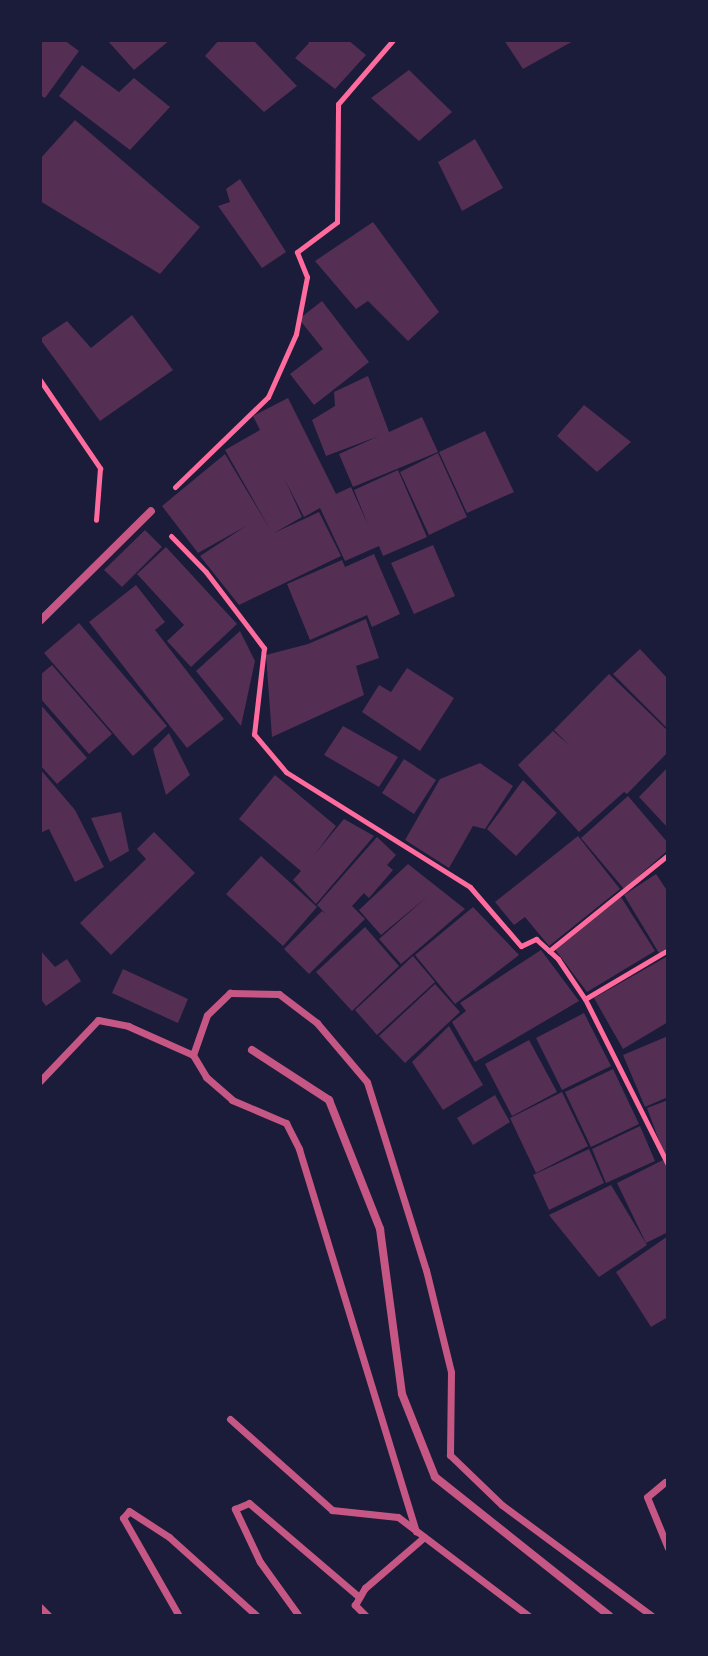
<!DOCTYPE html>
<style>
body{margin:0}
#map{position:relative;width:708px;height:1656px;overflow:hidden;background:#1b1b3a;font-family:Rubik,sans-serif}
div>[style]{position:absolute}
.building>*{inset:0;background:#542f53}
.path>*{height:5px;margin:-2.5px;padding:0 2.5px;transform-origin:2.5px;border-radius:2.5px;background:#ff6b9d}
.pedestrian>*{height:7px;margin:-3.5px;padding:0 3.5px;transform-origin:3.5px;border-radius:3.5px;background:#c65784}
.minor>*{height:8px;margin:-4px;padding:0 4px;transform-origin:4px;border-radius:4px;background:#c65784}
span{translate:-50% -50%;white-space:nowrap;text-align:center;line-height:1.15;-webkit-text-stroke:6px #1b1b3a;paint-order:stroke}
.frame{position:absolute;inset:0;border:42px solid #1b1b3a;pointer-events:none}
</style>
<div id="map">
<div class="building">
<i style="clip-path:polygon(40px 40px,64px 40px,79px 51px,45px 98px,40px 95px)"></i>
<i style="clip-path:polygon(107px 40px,170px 40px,134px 70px)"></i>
<i style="clip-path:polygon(219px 40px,253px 40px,297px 86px,264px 112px,205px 56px)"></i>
<i style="clip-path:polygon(306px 40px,348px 40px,366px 55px,335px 89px,295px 58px,309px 43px)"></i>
<i style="clip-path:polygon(504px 40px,575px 40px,523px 69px)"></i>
<i style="clip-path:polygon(82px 65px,119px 92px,134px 78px,170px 107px,130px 150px,59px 96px)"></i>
<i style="clip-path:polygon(409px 70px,452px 112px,419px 141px,371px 98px)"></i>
<i style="clip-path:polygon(75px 120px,200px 227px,160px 274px,40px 201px,40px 159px)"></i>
<i style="clip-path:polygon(475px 139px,503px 188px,462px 211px,438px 162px)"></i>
<i style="clip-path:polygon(240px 179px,286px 252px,262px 268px,218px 206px,230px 202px,226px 189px)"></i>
<i style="clip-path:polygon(373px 222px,439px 312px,408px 341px,368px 301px,356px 309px,315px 261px)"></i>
<i style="clip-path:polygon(322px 301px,369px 362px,314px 405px,290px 374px,323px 349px,299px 319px)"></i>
<i style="clip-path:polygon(132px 315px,173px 370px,100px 421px,40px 339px,67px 321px,91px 348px)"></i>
<i style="clip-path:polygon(368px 376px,389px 432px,422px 417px,438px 452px,353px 487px,339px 454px,379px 436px,326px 456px,312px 420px,335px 406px,334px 392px)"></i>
<i style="clip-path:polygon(288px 398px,336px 494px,351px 487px,368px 525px,354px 490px,398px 470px,427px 537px,383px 556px,379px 546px,345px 561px,320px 508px,304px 517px,285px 480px,302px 517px,274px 533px,319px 512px,341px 556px,239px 605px,200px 556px,246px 526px,198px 553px,162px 506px,225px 454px,271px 531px,225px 450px,260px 430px,253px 416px)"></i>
<i style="clip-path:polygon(584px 405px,631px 442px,597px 472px,557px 436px)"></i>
<i style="clip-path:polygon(485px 431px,514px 492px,467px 513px,439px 452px)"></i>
<i style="clip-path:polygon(438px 453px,467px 517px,429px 535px,400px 472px)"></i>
<i style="clip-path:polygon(145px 530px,162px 547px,122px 587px,104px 570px)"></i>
<i style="clip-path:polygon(433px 545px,455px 596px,414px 614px,391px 563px)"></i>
<i style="clip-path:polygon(166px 547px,237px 624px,191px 667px,167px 641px,184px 625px,137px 574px)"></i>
<i style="clip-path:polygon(374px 554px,400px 614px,372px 627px,367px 615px,310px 640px,287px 584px,342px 560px,345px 567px)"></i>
<i style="clip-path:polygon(136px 585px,165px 622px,155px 630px,224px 719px,187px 748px,89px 622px)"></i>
<i style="clip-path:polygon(366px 619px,379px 658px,356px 666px,364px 695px,272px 737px,266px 655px,308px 644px)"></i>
<i style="clip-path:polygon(79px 623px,167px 726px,133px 756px,44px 653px)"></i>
<i style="clip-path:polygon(240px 631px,255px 661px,241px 726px,196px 671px)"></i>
<i style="clip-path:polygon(640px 649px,668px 679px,668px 729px,613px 674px)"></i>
<i style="clip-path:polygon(52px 665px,112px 734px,89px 754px,40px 698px,40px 675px)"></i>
<i style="clip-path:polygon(407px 668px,454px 698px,420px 751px,362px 712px,379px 685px,391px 692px)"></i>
<i style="clip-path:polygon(609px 674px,668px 731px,668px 752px,627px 794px,624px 792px,579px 832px,518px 765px,553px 731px,569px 745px,554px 730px)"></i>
<i style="clip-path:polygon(40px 704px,87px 758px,57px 784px,40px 765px)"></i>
<i style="clip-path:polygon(343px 726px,398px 757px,379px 787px,324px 755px)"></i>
<i style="clip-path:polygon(169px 733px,190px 775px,166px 795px,153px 749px)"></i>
<i style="clip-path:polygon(404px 759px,436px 780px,414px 814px,382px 793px)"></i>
<i style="clip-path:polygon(480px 763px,513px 786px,485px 829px,473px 826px,449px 868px,405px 840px,440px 779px)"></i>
<i style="clip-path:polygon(668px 767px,668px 828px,639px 797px)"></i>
<i style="clip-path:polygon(40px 769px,75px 810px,104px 867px,75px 882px,49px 829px,40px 833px)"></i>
<i style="clip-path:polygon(275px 775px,336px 826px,315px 854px,344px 819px,374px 836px,316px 904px,293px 880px,301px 871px,239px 819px)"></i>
<i style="clip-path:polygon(523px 780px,557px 813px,516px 856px,487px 829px)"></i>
<i style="clip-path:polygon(628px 796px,668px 843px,668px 850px,624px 889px,581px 838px)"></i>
<i style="clip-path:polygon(121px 812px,129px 851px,110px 862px,91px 818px)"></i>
<i style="clip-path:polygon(154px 832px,195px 873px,111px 955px,80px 923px,146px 859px,137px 849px)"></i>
<i style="clip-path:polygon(578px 836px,620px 889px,549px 946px,525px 917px,514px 925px,495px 902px)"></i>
<i style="clip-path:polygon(377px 837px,396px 855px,387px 865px,393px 870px,369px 898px,364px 893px,352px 906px,365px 919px,309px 974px,284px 949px,322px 911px,326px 914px,317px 905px)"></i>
<i style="clip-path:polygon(261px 856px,317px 907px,283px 946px,226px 894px)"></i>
<i style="clip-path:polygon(408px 864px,465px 909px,401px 964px,379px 939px,428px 896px,381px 935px,359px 910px)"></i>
<i style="clip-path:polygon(656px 874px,668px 892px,668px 947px,659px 953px,624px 895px)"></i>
<i style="clip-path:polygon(621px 897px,655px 951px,587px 992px,554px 948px)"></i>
<i style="clip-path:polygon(473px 907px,519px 955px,455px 1004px,415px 955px)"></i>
<i style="clip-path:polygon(365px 927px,399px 966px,352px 1011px,316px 972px)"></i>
<i style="clip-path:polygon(40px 950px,55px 967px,67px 959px,81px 981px,46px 1006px,40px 998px)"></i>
<i style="clip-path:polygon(541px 950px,579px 1001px,475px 1062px,452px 1022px,466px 1011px,460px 1003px)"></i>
<i style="clip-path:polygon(413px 956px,435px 982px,377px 1035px,355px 1010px)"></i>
<i style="clip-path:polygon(666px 957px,668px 1022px,623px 1049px,594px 998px)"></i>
<i style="clip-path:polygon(123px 969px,188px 999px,178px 1023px,112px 993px)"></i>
<i style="clip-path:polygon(435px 984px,460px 1012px,405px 1063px,379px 1036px)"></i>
<i style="clip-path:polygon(584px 1013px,611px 1066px,562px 1090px,536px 1038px)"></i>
<i style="clip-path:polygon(449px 1026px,483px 1085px,443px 1110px,412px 1062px)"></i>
<i style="clip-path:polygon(668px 1036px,668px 1097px,645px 1107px,623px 1055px)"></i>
<i style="clip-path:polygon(529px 1040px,557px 1092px,512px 1116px,485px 1064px)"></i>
<i style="clip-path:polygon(613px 1069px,639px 1124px,591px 1147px,565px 1092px)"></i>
<i style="clip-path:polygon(562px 1092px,588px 1146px,536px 1173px,510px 1118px)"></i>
<i style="clip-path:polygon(495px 1095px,510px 1122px,473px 1145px,457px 1118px)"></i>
<i style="clip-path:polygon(668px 1100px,668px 1165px,647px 1108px)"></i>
<i style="clip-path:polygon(640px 1126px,655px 1161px,606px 1183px,592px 1149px)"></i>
<i style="clip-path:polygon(589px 1149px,604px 1183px,549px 1210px,533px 1175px)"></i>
<i style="clip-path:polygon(663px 1160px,668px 1170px,668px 1232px,646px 1243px,617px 1183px)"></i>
<i style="clip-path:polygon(611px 1185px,647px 1245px,599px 1277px,549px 1215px)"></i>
<i style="clip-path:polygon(668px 1236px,668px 1317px,651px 1327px,616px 1272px)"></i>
</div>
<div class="path">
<i style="left:40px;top:380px;width:107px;rotate:55.7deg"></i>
<i style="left:100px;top:468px;width:52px;rotate:94.4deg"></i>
<i style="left:175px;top:487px;width:129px;rotate:-44.1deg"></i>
<i style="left:268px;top:397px;width:69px;rotate:-66deg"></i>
<i style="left:296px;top:334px;width:58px;rotate:-79.1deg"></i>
<i style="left:307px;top:277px;width:27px;rotate:-112deg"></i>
<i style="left:297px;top:252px;width:50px;rotate:-36.9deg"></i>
<i style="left:337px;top:222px;width:118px;rotate:-89.5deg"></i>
<i style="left:338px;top:104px;width:84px;rotate:-49.3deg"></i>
<i style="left:171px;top:536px;width:50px;rotate:45.8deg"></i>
<i style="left:206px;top:572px;width:96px;rotate:52.7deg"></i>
<i style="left:264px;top:648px;width:87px;rotate:96.6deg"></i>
<i style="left:254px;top:734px;width:50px;rotate:49.9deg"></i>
<i style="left:286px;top:772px;width:217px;rotate:32deg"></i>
<i style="left:470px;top:887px;width:78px;rotate:49.2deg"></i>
<i style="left:521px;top:946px;width:17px;rotate:-25deg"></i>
<i style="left:536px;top:939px;width:30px;rotate:42deg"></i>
<i style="left:558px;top:959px;width:48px;rotate:56deg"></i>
<i style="left:585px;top:999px;width:186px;rotate:63.4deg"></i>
<i style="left:549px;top:951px;width:153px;rotate:-38.9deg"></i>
<i style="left:585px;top:999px;width:96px;rotate:-30.6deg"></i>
</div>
<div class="pedestrian">
<i style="left:193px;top:1055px;width:42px;rotate:-70.7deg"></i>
<i style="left:207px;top:1015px;width:32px;rotate:-44deg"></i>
<i style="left:230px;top:993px;width:49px;rotate:1.2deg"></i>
<i style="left:279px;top:994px;width:48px;rotate:37.3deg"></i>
<i style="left:317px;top:1023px;width:77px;rotate:49.7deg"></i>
<i style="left:367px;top:1082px;width:197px;rotate:72.6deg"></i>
<i style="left:426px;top:1270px;width:105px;rotate:76.2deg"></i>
<i style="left:451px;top:1372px;width:83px;rotate:90.7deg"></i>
<i style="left:450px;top:1455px;width:72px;rotate:43.9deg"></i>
<i style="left:502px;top:1505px;width:187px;rotate:36.5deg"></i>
<i style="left:40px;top:1081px;width:84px;rotate:-46.4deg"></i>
<i style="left:98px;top:1020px;width:31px;rotate:11deg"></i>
<i style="left:128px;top:1026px;width:71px;rotate:24deg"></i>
<i style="left:193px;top:1055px;width:26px;rotate:59deg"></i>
<i style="left:206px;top:1077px;width:35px;rotate:41deg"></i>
<i style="left:232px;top:1100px;width:59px;rotate:23.1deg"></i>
<i style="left:286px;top:1123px;width:29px;rotate:63deg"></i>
<i style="left:299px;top:1149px;width:400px;rotate:73deg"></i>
<i style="left:230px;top:1419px;width:137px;rotate:41.7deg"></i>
<i style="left:332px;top:1510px;width:66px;rotate:6.1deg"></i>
<i style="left:398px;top:1517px;width:164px;rotate:37.1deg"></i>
<i style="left:665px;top:1482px;width:23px;rotate:140deg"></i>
<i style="left:647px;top:1497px;width:55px;rotate:67.6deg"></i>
<i style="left:40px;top:1607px;width:13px;rotate:45deg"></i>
<i style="left:179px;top:1616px;width:113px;rotate:-119.7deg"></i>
<i style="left:123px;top:1518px;width:9px;rotate:-49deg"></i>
<i style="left:129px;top:1511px;width:48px;rotate:33deg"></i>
<i style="left:169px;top:1537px;width:118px;rotate:41.9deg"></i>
<i style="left:299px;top:1616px;width:67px;rotate:-125.8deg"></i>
<i style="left:260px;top:1562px;width:59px;rotate:-115.3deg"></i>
<i style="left:235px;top:1509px;width:15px;rotate:-23deg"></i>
<i style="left:249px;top:1503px;width:145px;rotate:40.5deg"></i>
<i style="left:366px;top:1616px;width:16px;rotate:-135deg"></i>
<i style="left:355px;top:1605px;width:20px;rotate:-60deg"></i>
<i style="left:365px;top:1588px;width:78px;rotate:-40.8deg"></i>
</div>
<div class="minor">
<i style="left:40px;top:621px;width:156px;rotate:-44.7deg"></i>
<i style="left:252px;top:1050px;width:92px;rotate:33deg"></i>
<i style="left:329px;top:1100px;width:139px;rotate:68.4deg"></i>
<i style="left:380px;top:1229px;width:166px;rotate:82.4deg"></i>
<i style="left:402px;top:1394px;width:89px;rotate:68.3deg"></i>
<i style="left:435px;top:1477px;width:223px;rotate:38.5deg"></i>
</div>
<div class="frame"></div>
</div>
